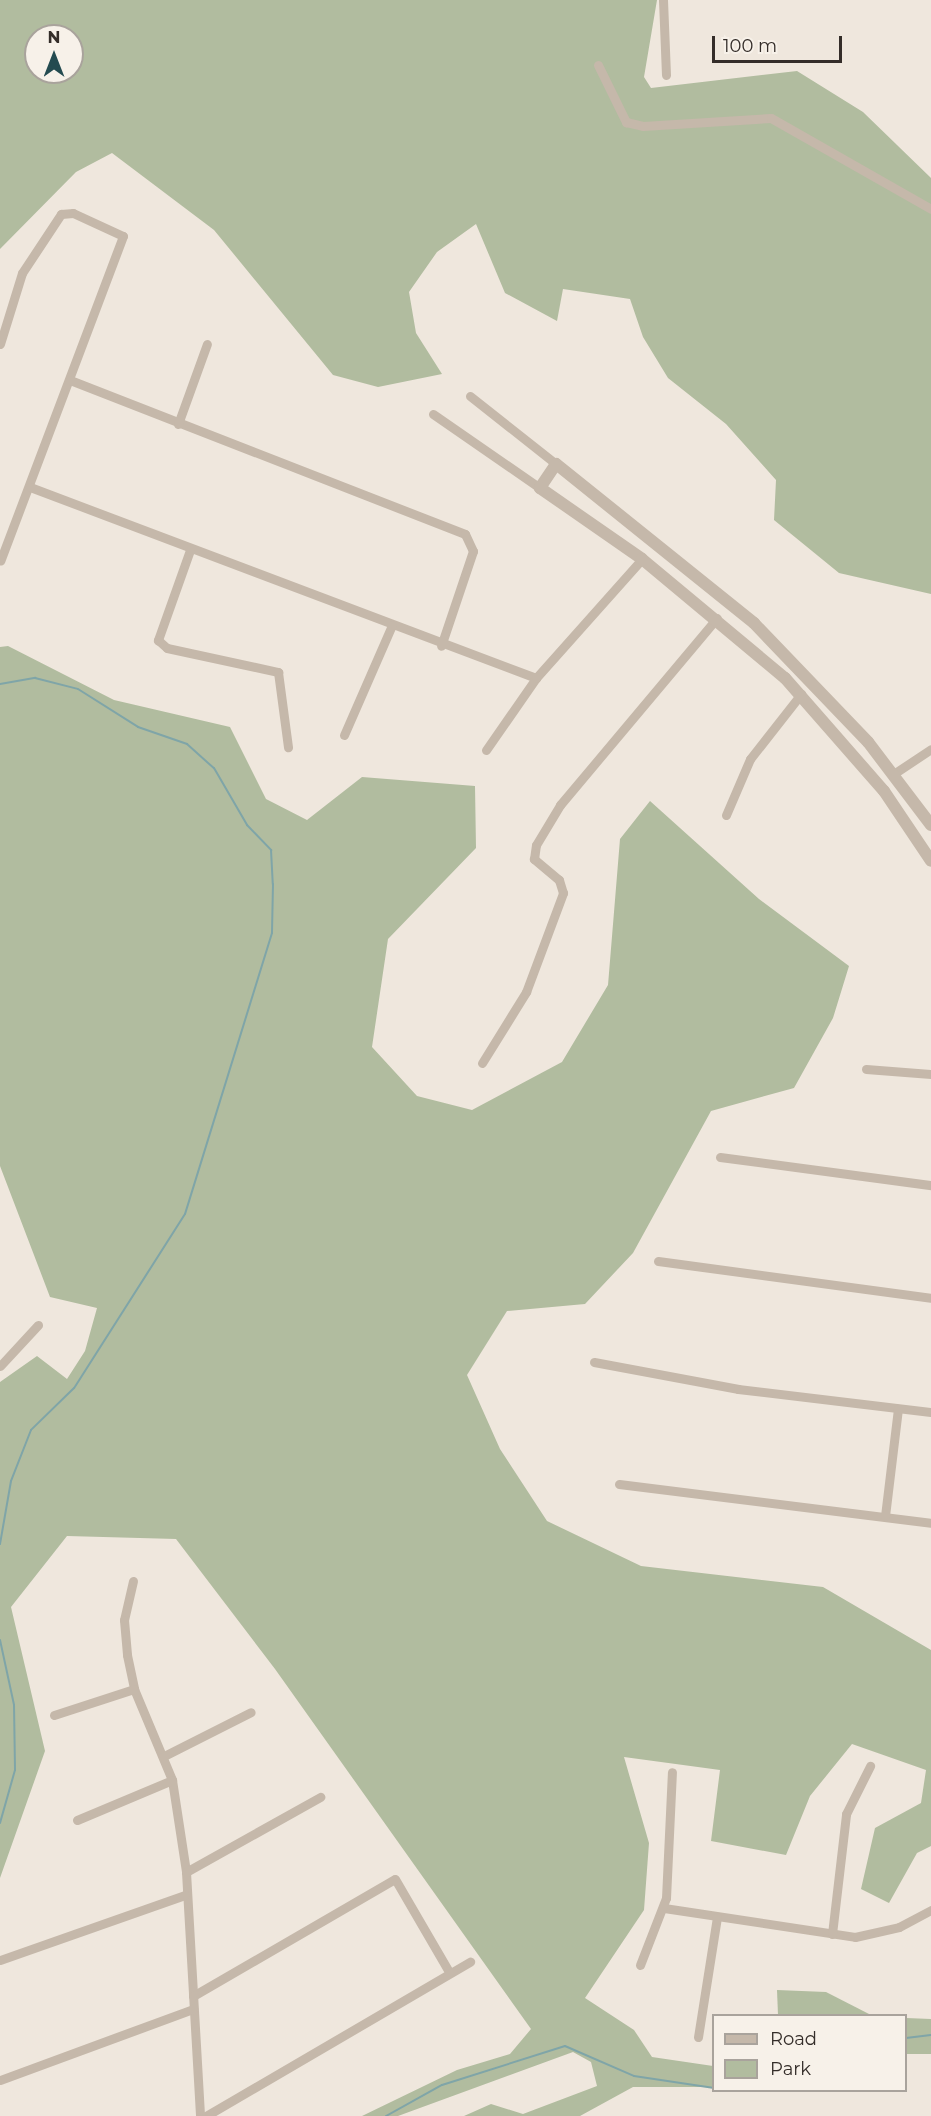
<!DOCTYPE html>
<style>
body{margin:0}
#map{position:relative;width:931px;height:2116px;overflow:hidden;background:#efe7dd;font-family:Montserrat,sans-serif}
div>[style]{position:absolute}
.green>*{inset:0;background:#b1bc9f}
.stream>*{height:2px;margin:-1px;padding:0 1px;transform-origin:1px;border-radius:1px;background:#7fa5a8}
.minor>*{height:9px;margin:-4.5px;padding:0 4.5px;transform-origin:4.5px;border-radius:4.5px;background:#c5b8aa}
.tertiary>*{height:12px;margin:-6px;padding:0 6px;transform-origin:6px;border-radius:6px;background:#c5b8aa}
span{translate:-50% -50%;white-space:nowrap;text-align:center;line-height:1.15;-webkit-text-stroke:4.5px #f7f1e9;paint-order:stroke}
.legend{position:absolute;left:712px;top:2014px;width:195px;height:78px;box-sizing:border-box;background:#f7f1e9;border:2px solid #a9a39c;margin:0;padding:8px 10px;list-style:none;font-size:18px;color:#342d29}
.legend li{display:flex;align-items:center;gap:12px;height:30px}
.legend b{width:30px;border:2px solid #a9a39c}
.north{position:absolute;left:24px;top:24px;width:60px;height:60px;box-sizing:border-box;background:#f7f1e9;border:2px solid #a9a39c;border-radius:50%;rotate:0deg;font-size:16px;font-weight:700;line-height:24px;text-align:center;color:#342d29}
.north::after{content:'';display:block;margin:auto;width:21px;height:27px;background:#244b50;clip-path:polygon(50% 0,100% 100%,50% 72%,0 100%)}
.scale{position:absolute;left:712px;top:36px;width:130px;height:27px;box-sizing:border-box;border:3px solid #342d29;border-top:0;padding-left:8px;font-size:18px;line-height:21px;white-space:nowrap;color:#342d29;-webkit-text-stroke:4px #f7f1e9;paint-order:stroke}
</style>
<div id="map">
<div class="green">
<i style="clip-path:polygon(evenodd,0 0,657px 0,644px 77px,651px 88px,797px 71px,863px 112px,931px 178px,931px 594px,839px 573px,774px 520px,776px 480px,726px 424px,668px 378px,643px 337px,630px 299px,563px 289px,557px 321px,505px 293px,476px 224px,437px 252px,409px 292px,416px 333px,442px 374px,378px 387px,333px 375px,214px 230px,112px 153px,76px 172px,0 249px,0 0,36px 36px,72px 36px,72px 72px,36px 72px,36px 36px)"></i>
<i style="clip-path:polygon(8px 646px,114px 700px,230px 727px,266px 799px,307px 820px,362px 777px,475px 786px,476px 848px,388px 939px,372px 1047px,417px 1096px,472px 1110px,562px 1062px,608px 985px,620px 839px,650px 801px,759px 899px,849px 966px,833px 1018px,794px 1088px,711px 1111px,633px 1253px,585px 1304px,507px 1311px,467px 1375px,500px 1449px,547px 1521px,641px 1566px,823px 1587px,931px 1650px,931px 1846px,917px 1853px,889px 1903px,861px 1889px,875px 1828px,921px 1803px,926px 1770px,852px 1744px,810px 1796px,786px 1855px,711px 1841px,720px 1770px,624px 1757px,649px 1843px,644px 1910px,585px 1998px,634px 2030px,652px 2057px,713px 2066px,713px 2087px,633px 2087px,580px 2116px,464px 2116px,491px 2104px,523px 2114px,597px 2086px,591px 2062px,573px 2052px,398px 2116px,362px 2116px,457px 2070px,510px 2054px,531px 2029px,275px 1669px,176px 1539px,67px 1536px,11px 1607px,45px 1751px,0 1878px,0 1382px,37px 1356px,67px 1379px,85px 1351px,97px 1308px,50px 1297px,0 1166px,0 647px)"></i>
<i style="clip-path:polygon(777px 1990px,826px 1992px,871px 2015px,778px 2015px)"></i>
<i style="clip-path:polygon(906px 2018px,931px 2019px,931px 2054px,906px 2054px)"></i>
</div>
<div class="stream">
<i style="left:0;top:684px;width:36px;rotate:-10deg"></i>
<i style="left:35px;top:678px;width:44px;rotate:14.3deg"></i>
<i style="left:78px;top:689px;width:71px;rotate:32.3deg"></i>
<i style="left:138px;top:727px;width:52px;rotate:19.1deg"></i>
<i style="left:187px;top:744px;width:36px;rotate:42deg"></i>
<i style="left:214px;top:768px;width:66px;rotate:59.9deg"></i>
<i style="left:247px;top:825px;width:35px;rotate:46deg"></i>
<i style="left:271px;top:850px;width:34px;rotate:87deg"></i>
<i style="left:273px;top:884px;width:49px;rotate:91.2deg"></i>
<i style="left:272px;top:933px;width:294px;rotate:107.2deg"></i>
<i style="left:185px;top:1214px;width:206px;rotate:122.5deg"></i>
<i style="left:74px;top:1388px;width:60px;rotate:135.7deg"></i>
<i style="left:31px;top:1430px;width:55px;rotate:111.4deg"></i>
<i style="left:11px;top:1481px;width:64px;rotate:99.9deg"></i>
<i style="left:0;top:1640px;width:66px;rotate:77.8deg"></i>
<i style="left:14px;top:1705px;width:65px;rotate:89.1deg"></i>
<i style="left:15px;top:1770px;width:55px;rotate:105.8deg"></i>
<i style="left:906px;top:2038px;width:25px;rotate:-7deg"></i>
<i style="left:386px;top:2116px;width:64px;rotate:-29deg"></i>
<i style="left:442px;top:2085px;width:129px;rotate:-17.6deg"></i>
<i style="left:565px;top:2046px;width:75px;rotate:23.5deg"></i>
<i style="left:634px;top:2076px;width:81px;rotate:8.5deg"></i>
</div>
<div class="minor">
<i style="left:663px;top:0;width:75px;rotate:87.7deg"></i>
<i style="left:598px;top:65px;width:64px;rotate:63.8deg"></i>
<i style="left:626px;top:122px;width:17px;rotate:13deg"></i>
<i style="left:643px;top:126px;width:128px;rotate:-3.6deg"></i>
<i style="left:771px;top:118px;width:184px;rotate:29.6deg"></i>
<i style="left:0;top:344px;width:74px;rotate:-72.8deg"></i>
<i style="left:22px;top:273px;width:71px;rotate:-56.5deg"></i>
<i style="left:61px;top:214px;width:12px;rotate:-5deg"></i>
<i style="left:73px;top:213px;width:55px;rotate:24.7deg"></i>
<i style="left:123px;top:236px;width:347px;rotate:110.7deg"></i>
<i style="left:70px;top:380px;width:424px;rotate:21.3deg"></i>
<i style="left:465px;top:534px;width:19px;rotate:65deg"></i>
<i style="left:473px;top:551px;width:100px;rotate:108.6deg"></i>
<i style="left:470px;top:396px;width:110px;rotate:38.3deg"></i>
<i style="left:433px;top:414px;width:130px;rotate:34.7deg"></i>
<i style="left:178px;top:424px;width:85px;rotate:-70.1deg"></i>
<i style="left:30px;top:487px;width:541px;rotate:20.68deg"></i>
<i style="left:190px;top:550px;width:96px;rotate:109.6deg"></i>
<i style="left:158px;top:640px;width:12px;rotate:42deg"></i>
<i style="left:167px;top:648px;width:114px;rotate:12.2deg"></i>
<i style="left:278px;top:672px;width:76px;rotate:82.4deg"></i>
<i style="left:344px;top:735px;width:120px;rotate:-66.4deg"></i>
<i style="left:486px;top:750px;width:88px;rotate:-55.2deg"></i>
<i style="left:536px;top:678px;width:159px;rotate:-48.3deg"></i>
<i style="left:895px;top:773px;width:43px;rotate:-33.7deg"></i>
<i style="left:726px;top:815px;width:61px;rotate:-66.8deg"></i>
<i style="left:750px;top:759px;width:83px;rotate:-51.9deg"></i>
<i style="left:482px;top:1063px;width:84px;rotate:-58.2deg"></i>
<i style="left:526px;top:992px;width:106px;rotate:-69.5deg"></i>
<i style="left:563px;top:893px;width:14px;rotate:-107deg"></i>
<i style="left:559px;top:880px;width:33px;rotate:-140deg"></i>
<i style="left:534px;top:859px;width:14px;rotate:-82deg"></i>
<i style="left:536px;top:845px;width:47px;rotate:-59deg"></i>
<i style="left:560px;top:805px;width:244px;rotate:-50deg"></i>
<i style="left:866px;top:1069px;width:65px;rotate:4.4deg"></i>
<i style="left:720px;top:1157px;width:213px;rotate:7.6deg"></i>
<i style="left:658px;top:1261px;width:275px;rotate:7.7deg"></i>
<i style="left:594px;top:1362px;width:147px;rotate:10.6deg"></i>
<i style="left:738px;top:1389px;width:194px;rotate:6.8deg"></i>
<i style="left:0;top:1366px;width:56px;rotate:-47.2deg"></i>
<i style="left:619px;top:1484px;width:314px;rotate:7.1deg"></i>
<i style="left:885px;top:1516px;width:108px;rotate:-83.1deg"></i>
<i style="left:133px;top:1581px;width:40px;rotate:103deg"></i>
<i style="left:124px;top:1620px;width:35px;rotate:85deg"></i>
<i style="left:127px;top:1655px;width:35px;rotate:78deg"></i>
<i style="left:134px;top:1689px;width:99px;rotate:67.3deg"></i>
<i style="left:172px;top:1780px;width:93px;rotate:81.3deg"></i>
<i style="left:186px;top:1872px;width:244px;rotate:86.7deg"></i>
<i style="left:54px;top:1715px;width:84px;rotate:-18deg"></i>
<i style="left:164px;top:1756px;width:97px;rotate:-26.8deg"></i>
<i style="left:77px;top:1820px;width:103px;rotate:-22.8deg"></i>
<i style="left:186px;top:1872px;width:154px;rotate:-29.2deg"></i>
<i style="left:664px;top:1908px;width:193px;rotate:8.6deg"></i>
<i style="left:855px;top:1937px;width:45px;rotate:-12.8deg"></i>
<i style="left:899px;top:1927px;width:36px;rotate:-28deg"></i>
<i style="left:832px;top:1934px;width:121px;rotate:-83.3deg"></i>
<i style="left:846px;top:1814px;width:54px;rotate:-63.4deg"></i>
<i style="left:0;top:1960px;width:196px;rotate:-19.4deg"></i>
<i style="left:640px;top:1965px;width:72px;rotate:-68.8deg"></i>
<i style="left:666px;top:1898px;width:126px;rotate:-87.3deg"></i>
<i style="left:193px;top:1996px;width:233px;rotate:-30.1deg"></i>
<i style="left:395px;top:1879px;width:105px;rotate:59.8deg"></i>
<i style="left:698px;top:2037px;width:121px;rotate:-81deg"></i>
<i style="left:0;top:2080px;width:206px;rotate:-20.2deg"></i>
<i style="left:206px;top:2116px;width:306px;rotate:-30.3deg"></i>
</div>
<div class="tertiary">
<i style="left:931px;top:825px;width:104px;rotate:-127.2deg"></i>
<i style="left:868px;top:742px;width:165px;rotate:-133.8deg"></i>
<i style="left:754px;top:623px;width:254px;rotate:-141.2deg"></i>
<i style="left:556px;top:464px;width:29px;rotate:124deg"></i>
<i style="left:540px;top:488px;width:124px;rotate:34.8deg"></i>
<i style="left:642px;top:559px;width:186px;rotate:39.8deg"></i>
<i style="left:785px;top:678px;width:150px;rotate:48.8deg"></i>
<i style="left:884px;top:791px;width:84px;rotate:56.1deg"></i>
</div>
<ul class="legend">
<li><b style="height:8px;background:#c5b8aa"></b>Road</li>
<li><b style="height:16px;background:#b1bc9f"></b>Park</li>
</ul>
<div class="north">N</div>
<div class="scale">100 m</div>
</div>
